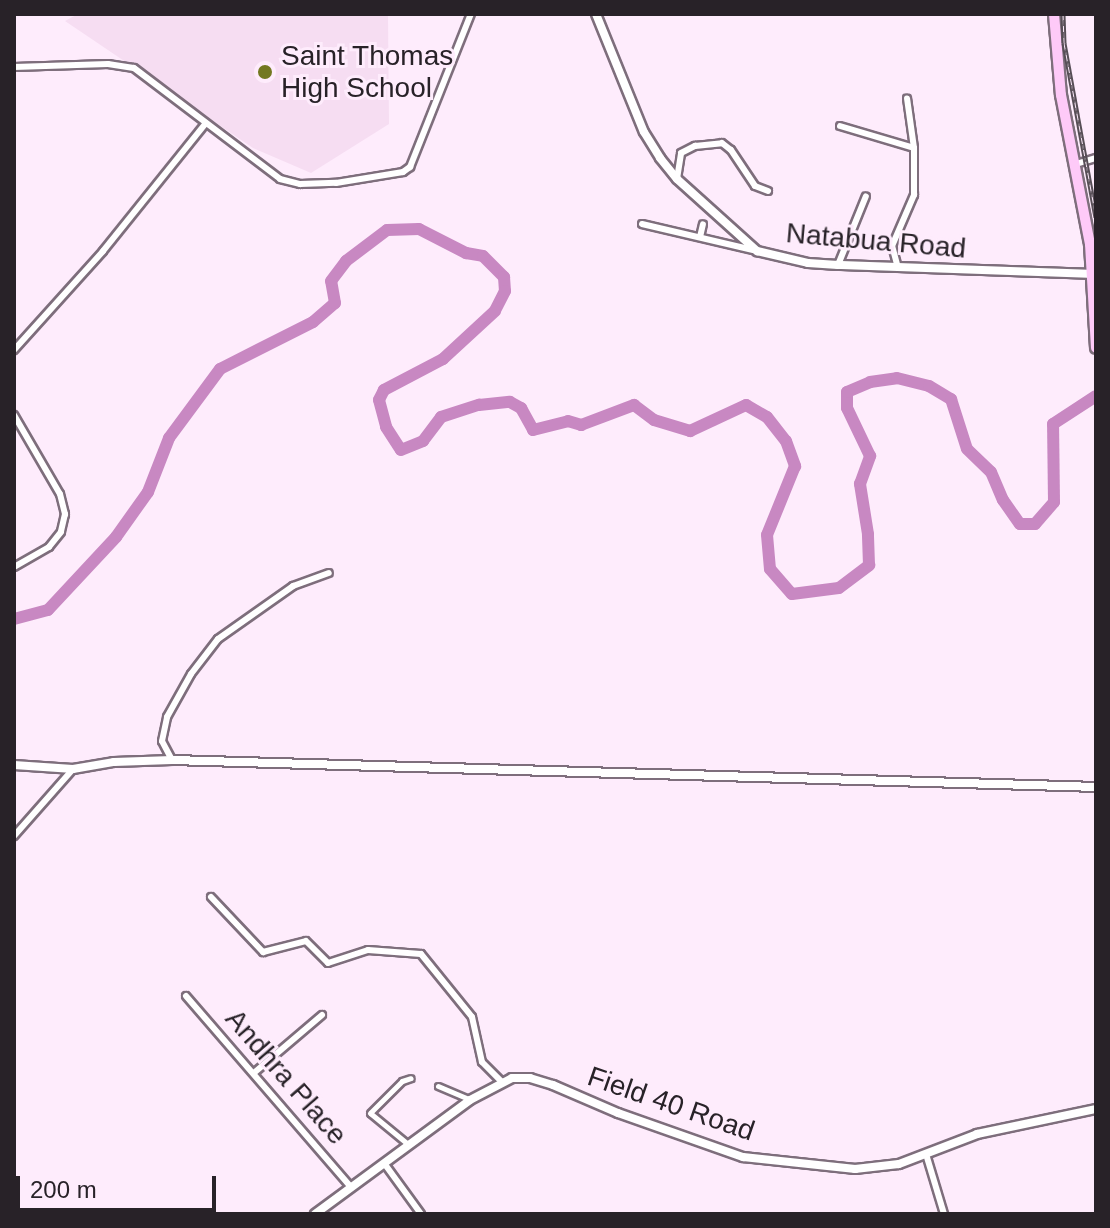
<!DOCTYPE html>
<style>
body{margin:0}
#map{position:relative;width:1110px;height:1228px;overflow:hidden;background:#feecfc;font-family:Helvetica,sans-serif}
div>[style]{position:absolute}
.built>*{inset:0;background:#f6ddf2}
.river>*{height:12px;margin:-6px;padding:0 6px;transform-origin:6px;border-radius:6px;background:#c888c2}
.roads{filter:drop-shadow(2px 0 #7e6e7c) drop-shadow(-2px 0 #7e6e7c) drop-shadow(0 2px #7e6e7c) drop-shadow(0 -2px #7e6e7c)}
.pedestrian>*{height:5px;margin:-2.5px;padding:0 2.5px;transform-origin:2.5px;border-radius:2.5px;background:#fff}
.minor>*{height:6px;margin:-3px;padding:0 3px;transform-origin:3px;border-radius:3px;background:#fff}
.tertiary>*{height:8px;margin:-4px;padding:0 4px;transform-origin:4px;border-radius:4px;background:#fff}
.trunk>*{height:10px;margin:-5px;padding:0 5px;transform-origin:5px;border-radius:5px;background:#fecaf8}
.rail>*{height:5px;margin-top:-2.5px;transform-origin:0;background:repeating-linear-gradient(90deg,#feecfc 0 6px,#574e56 0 12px);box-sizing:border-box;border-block:2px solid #574e56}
.dots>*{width:22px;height:22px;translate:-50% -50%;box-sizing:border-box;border:4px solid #feecfc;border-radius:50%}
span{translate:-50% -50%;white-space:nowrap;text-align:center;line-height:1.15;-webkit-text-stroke:6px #feecfc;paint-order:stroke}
.poi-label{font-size:28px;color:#282228}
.left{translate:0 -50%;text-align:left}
.street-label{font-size:28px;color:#282228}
.frame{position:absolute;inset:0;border:16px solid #282228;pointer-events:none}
.scale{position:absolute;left:16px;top:1176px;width:200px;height:36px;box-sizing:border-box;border:4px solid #282228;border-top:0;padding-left:10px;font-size:24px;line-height:28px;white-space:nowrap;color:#282228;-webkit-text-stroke:6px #feecfc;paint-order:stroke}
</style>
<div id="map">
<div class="built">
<i style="clip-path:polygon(78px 14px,388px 14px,389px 124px,311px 173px,253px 148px,65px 21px)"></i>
</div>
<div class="river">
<i style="left:14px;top:619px;width:35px;rotate:-15deg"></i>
<i style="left:48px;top:610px;width:100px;rotate:-47deg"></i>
<i style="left:116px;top:537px;width:55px;rotate:-54.6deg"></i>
<i style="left:148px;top:492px;width:58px;rotate:-68.7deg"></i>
<i style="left:169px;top:438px;width:86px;rotate:-53.5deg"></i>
<i style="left:220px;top:369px;width:104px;rotate:-26.8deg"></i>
<i style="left:313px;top:322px;width:29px;rotate:-41deg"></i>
<i style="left:335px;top:303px;width:22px;rotate:-100deg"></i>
<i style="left:331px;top:281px;width:25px;rotate:-53deg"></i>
<i style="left:346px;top:261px;width:51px;rotate:-37.1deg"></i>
<i style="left:387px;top:230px;width:32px;rotate:-2deg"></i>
<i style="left:419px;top:229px;width:53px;rotate:27.1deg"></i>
<i style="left:466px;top:253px;width:17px;rotate:10deg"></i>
<i style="left:483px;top:256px;width:30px;rotate:45deg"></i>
<i style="left:504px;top:277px;width:14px;rotate:86deg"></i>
<i style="left:505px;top:291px;width:22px;rotate:117deg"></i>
<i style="left:495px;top:311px;width:71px;rotate:137.3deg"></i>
<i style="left:443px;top:359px;width:67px;rotate:152.3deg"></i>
<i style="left:384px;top:390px;width:11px;rotate:117deg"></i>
<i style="left:379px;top:400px;width:28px;rotate:75deg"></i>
<i style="left:386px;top:427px;width:27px;rotate:57deg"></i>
<i style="left:401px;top:450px;width:24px;rotate:-22deg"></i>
<i style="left:423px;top:441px;width:30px;rotate:-53deg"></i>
<i style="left:441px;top:417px;width:40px;rotate:-18deg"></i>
<i style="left:479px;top:405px;width:31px;rotate:-6deg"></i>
<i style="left:510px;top:402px;width:13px;rotate:29deg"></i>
<i style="left:521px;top:408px;width:25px;rotate:61deg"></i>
<i style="left:533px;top:430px;width:36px;rotate:-14deg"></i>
<i style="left:568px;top:421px;width:14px;rotate:17deg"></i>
<i style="left:581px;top:425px;width:57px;rotate:-20.7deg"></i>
<i style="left:634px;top:405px;width:25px;rotate:37deg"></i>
<i style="left:654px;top:420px;width:38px;rotate:17deg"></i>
<i style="left:690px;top:431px;width:62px;rotate:-24.9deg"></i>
<i style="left:746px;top:405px;width:24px;rotate:30deg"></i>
<i style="left:767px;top:417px;width:31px;rotate:52deg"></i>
<i style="left:786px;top:441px;width:27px;rotate:70deg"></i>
<i style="left:795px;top:466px;width:74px;rotate:112.1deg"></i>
<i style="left:767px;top:535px;width:34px;rotate:85deg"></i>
<i style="left:770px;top:569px;width:33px;rotate:49deg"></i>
<i style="left:792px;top:594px;width:47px;rotate:-7.3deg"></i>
<i style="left:839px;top:588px;width:38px;rotate:-37deg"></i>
<i style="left:869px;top:565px;width:31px;rotate:-92deg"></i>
<i style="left:868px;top:534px;width:51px;rotate:-99.1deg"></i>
<i style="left:860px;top:484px;width:30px;rotate:-70deg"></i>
<i style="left:870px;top:456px;width:53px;rotate:-115.6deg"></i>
<i style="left:847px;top:408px;width:16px;rotate:-90deg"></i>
<i style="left:847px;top:392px;width:25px;rotate:-23deg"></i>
<i style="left:870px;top:382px;width:27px;rotate:-8deg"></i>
<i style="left:897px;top:378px;width:33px;rotate:14deg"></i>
<i style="left:929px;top:386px;width:26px;rotate:31deg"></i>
<i style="left:951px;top:399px;width:52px;rotate:72.3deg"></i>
<i style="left:967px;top:449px;width:33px;rotate:44deg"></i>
<i style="left:991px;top:472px;width:30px;rotate:67deg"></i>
<i style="left:1003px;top:500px;width:29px;rotate:55deg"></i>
<i style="left:1020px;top:524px;width:15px"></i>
<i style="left:1035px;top:524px;width:29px;rotate:-49deg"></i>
<i style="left:1054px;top:502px;width:78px;rotate:-90.7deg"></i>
<i style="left:1053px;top:424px;width:51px;rotate:-33.1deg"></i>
</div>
<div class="roads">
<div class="pedestrian">
<i style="left:438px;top:1086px;width:34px;rotate:23deg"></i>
<i style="left:409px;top:1145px;width:50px;rotate:-140.6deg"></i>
<i style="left:370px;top:1113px;width:45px;rotate:-45deg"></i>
<i style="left:402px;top:1081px;width:9px;rotate:-18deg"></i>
</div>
<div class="minor">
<i style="left:14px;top:67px;width:94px;rotate:-1.8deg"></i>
<i style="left:108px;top:64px;width:26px;rotate:9deg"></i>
<i style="left:134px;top:68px;width:183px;rotate:37.2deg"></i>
<i style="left:280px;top:179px;width:21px;rotate:14deg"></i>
<i style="left:300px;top:184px;width:36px;rotate:-2deg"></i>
<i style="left:336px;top:183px;width:68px;rotate:-9.3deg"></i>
<i style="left:403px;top:172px;width:9px;rotate:-36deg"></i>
<i style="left:410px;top:167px;width:165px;rotate:-68.3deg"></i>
<i style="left:840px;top:126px;width:77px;rotate:16.6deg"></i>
<i style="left:1076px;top:164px;width:21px;rotate:-17deg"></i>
<i style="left:677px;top:179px;width:26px;rotate:-81deg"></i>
<i style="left:681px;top:153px;width:16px;rotate:-27deg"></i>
<i style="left:695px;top:146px;width:27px;rotate:-6deg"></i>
<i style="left:722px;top:143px;width:11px;rotate:38deg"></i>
<i style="left:731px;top:150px;width:43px;rotate:56.3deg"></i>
<i style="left:755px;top:186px;width:14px;rotate:21deg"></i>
<i style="left:642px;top:224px;width:114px;rotate:13.2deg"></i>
<i style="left:700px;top:237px;width:13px;rotate:-77deg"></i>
<i style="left:838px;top:265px;width:74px;rotate:-67.9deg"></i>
<i style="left:898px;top:268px;width:23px;rotate:-105deg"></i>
<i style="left:892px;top:246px;width:56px;rotate:-66.7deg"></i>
<i style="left:914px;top:195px;width:47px;rotate:-90deg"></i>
<i style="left:914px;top:148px;width:50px;rotate:-98deg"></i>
<i style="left:14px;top:350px;width:133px;rotate:-48deg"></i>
<i style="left:103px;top:251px;width:164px;rotate:-51.2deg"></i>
<i style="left:14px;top:415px;width:91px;rotate:59.8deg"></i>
<i style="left:60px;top:494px;width:21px;rotate:76deg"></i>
<i style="left:65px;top:514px;width:18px;rotate:103deg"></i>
<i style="left:61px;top:532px;width:19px;rotate:129deg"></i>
<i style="left:49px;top:547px;width:40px;rotate:150.3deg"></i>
<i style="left:172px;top:760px;width:21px;rotate:-118deg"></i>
<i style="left:162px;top:741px;width:25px;rotate:-78deg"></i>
<i style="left:167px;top:717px;width:49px;rotate:-60.8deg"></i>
<i style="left:191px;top:674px;width:44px;rotate:-52.4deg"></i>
<i style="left:218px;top:639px;width:92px;rotate:-35.2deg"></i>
<i style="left:293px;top:586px;width:38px;rotate:-20deg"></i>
<i style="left:14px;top:836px;width:89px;rotate:-48.6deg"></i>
<i style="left:211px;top:897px;width:76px;rotate:46.6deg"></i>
<i style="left:263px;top:952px;width:44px;rotate:-14.3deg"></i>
<i style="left:306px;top:941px;width:31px;rotate:45deg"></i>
<i style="left:328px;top:963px;width:42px;rotate:-18deg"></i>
<i style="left:368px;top:950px;width:53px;rotate:4.3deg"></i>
<i style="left:421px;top:954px;width:81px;rotate:51deg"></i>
<i style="left:472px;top:1017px;width:46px;rotate:77.5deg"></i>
<i style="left:482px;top:1062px;width:28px;rotate:45deg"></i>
<i style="left:186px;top:996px;width:252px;rotate:49.2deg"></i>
<i style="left:255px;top:1072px;width:88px;rotate:-40.4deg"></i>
<i style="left:926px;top:1154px;width:63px;rotate:73.3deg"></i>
<i style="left:384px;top:1163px;width:63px;rotate:54deg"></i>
</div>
<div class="tertiary">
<i style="left:596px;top:14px;width:127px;rotate:67.9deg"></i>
<i style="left:644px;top:132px;width:31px;rotate:58deg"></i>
<i style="left:660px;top:158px;width:27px;rotate:51deg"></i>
<i style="left:677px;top:179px;width:108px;rotate:42deg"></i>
<i style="left:757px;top:251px;width:52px;rotate:13.2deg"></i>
<i style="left:808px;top:263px;width:30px;rotate:4deg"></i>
<i style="left:838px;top:265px;width:253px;rotate:2deg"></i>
<i style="left:14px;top:765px;width:59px;rotate:3.9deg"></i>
<i style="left:73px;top:769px;width:42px;rotate:-9.7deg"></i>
<i style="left:114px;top:762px;width:58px;rotate:-2deg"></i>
<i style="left:172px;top:760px;width:924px;rotate:1.67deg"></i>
<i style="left:315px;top:1214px;width:192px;rotate:-36.3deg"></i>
<i style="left:470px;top:1100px;width:47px;rotate:-27.6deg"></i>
<i style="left:512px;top:1078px;width:18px"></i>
<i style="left:530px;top:1078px;width:24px;rotate:17deg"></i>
<i style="left:553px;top:1085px;width:71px;rotate:23.3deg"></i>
<i style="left:618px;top:1113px;width:133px;rotate:19.4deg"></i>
<i style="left:743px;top:1157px;width:113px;rotate:6.1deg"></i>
<i style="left:855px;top:1169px;width:44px;rotate:-6.5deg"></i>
<i style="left:899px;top:1164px;width:84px;rotate:-21deg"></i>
<i style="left:977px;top:1134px;width:122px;rotate:-11.9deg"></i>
</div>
<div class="trunk">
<i style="left:1054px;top:14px;width:81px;rotate:85.1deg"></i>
<i style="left:1061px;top:95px;width:152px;rotate:79deg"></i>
<i style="left:1090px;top:244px;width:104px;rotate:86.7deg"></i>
</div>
</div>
<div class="rail">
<i style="left:1063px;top:14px;width:29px;rotate:88deg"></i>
<i style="left:1064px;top:43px;width:177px;rotate:79.6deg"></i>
</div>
<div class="dots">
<i style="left:265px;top:72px;background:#737821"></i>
</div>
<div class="poi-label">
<span class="left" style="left:281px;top:72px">Saint Thomas<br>High School</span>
</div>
<div class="street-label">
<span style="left:876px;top:241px;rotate:5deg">Natabua Road</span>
<span style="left:286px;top:1077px;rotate:49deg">Andhra Place</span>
<span style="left:671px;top:1104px;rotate:19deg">Field 40 Road</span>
</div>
<div class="frame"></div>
<div class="scale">200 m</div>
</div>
